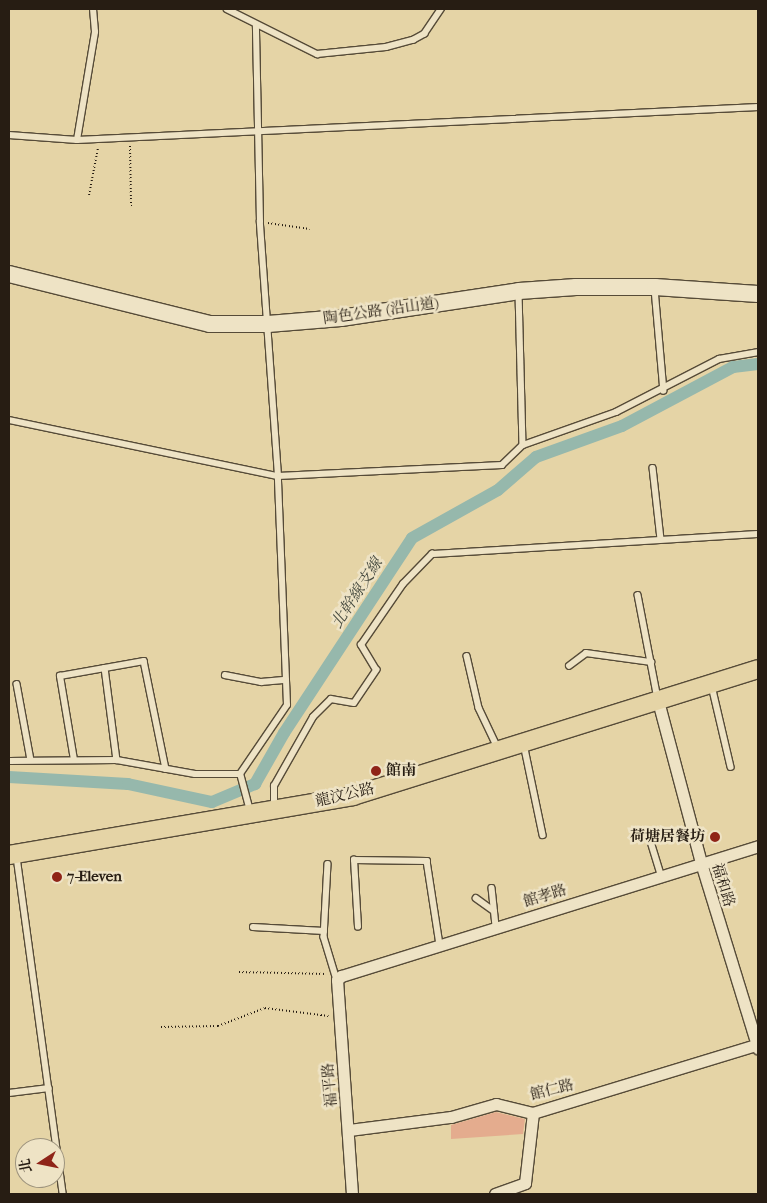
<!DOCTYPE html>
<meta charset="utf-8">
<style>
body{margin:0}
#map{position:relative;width:767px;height:1203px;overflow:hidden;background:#e5d4a6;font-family:"IM FELL French Canon","Noto Serif TC",serif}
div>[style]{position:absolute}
.canal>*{height:12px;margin:-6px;padding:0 6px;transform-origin:6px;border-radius:6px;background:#96b8ac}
.building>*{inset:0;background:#e4ac8e}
.path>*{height:2px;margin-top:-1px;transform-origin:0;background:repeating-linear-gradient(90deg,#271d13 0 1px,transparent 0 3.5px)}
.roads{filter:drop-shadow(1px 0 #564b38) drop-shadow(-1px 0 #564b38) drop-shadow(0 1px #564b38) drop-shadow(0 -1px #564b38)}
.service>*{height:5.5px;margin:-2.75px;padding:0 2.75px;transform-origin:2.75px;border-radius:2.75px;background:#eee3c5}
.minor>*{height:11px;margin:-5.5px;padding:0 5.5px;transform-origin:5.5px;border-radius:5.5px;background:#eee3c5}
.secondary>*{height:16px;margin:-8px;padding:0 8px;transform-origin:8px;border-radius:8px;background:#eee3c5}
.primary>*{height:18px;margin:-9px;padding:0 9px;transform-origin:9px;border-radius:9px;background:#e5d4a6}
.dots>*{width:14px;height:14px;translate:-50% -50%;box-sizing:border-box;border:2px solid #eee3c5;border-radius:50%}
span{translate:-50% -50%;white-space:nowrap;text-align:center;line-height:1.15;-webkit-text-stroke:5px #eee3c5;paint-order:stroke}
.street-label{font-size:15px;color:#271d13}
.poi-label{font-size:15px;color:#271d13;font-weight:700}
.left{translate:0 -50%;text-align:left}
.right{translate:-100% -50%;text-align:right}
.water-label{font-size:16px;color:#484c41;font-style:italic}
.frame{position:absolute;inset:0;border:10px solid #271d13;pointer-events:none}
.north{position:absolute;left:15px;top:1138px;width:50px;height:50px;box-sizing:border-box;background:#eee3c5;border:1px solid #9e947e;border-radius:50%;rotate:259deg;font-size:14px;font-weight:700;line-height:20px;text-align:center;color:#271d13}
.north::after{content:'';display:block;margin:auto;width:18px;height:22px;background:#8f2418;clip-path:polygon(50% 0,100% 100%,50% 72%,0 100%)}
</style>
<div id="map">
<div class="canal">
<i style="left:9px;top:777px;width:119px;rotate:3.4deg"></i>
<i style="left:128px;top:784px;width:86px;rotate:12.1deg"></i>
<i style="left:212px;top:802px;width:47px;rotate:-22.7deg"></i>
<i style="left:255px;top:784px;width:59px;rotate:-60.4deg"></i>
<i style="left:284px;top:733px;width:233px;rotate:-56.7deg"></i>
<i style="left:412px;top:538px;width:98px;rotate:-29.2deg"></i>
<i style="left:498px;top:490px;width:50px;rotate:-41deg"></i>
<i style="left:536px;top:457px;width:91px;rotate:-19.8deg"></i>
<i style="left:622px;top:426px;width:126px;rotate:-28deg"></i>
<i style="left:733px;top:367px;width:25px;rotate:-7deg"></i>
</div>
<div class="building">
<i style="clip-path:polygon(496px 1112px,525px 1119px,523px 1134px,451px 1139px,451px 1125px)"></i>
</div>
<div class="path">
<i style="left:130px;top:146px;width:60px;rotate:89deg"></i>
<i style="left:89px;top:195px;width:48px;rotate:-79.2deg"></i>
<i style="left:268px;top:223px;width:42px;rotate:8.1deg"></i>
<i style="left:239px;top:972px;width:87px;rotate:1.3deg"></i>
<i style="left:161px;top:1027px;width:57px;rotate:-1deg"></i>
<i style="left:218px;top:1026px;width:50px;rotate:-21deg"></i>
<i style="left:265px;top:1008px;width:64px;rotate:7.2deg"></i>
</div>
<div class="roads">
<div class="service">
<i style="left:227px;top:9px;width:101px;rotate:26.6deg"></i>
<i style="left:317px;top:54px;width:69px;rotate:-5.8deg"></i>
<i style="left:386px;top:47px;width:28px;rotate:-15deg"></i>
<i style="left:413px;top:40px;width:13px;rotate:-29deg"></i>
<i style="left:424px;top:34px;width:30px;rotate:-56deg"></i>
<i style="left:9px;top:135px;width:68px;rotate:4.2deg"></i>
<i style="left:77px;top:140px;width:682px;rotate:-2.77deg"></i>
<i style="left:77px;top:140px;width:109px;rotate:-80.5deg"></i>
<i style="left:95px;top:32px;width:23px;rotate:-95deg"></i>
<i style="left:655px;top:289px;width:102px;rotate:85deg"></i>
<i style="left:519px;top:293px;width:152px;rotate:88.5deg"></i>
<i style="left:9px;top:420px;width:275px;rotate:11.8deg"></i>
<i style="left:278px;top:476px;width:224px;rotate:-2.8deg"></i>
<i style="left:502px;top:465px;width:29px;rotate:-44deg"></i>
<i style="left:523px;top:445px;width:99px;rotate:-19.5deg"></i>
<i style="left:616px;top:412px;width:116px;rotate:-27.2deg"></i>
<i style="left:719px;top:359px;width:40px;rotate:-10deg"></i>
<i style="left:653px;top:468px;width:71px;rotate:83.6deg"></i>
<i style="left:638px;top:595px;width:106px;rotate:79.1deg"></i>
<i style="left:467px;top:656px;width:53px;rotate:77deg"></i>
<i style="left:479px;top:708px;width:44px;rotate:64.6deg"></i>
<i style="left:569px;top:666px;width:21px;rotate:-37deg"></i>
<i style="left:586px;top:653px;width:66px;rotate:7.9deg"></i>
<i style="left:105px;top:668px;width:93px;rotate:82.6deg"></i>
<i style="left:225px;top:675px;width:37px;rotate:11deg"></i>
<i style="left:261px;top:682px;width:25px;rotate:-5deg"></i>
<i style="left:17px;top:684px;width:77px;rotate:79.6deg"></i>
<i style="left:712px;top:686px;width:83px;rotate:76.8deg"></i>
<i style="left:524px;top:744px;width:93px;rotate:78.2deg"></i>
<i style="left:74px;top:760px;width:85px;rotate:-99.5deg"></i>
<i style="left:60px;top:676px;width:85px;rotate:-10.1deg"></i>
<i style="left:144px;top:661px;width:110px;rotate:78.5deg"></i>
<i style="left:9px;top:761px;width:108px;rotate:-0.5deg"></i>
<i style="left:117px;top:760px;width:79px;rotate:10.2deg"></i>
<i style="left:195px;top:774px;width:45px"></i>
<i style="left:274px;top:806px;width:20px;rotate:-90deg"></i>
<i style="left:274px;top:786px;width:79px;rotate:-60.5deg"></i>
<i style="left:313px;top:717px;width:25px;rotate:-45deg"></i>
<i style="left:331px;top:699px;width:23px;rotate:10deg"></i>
<i style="left:354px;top:703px;width:40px;rotate:-56deg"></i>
<i style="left:376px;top:670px;width:29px;rotate:-121deg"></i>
<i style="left:361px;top:645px;width:74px;rotate:-55.5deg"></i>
<i style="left:403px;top:584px;width:42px;rotate:-46deg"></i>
<i style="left:432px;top:554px;width:327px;rotate:-3.5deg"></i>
<i style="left:250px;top:811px;width:38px;rotate:-105deg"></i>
<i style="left:240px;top:774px;width:83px;rotate:-55.7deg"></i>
<i style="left:287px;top:705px;width:229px;rotate:-92.3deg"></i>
<i style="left:278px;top:476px;width:255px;rotate:-94.1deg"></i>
<i style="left:260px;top:222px;width:196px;rotate:-91.2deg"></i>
<i style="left:652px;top:845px;width:31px;rotate:73deg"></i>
<i style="left:17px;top:857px;width:340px;rotate:82.2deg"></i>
<i style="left:328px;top:864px;width:73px;rotate:93.1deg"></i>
<i style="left:324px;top:937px;width:45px;rotate:73.2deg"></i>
<i style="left:492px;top:888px;width:39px;rotate:84deg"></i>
<i style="left:476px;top:898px;width:22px;rotate:36deg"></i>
<i style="left:253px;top:927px;width:71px;rotate:3.2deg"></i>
<i style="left:358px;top:927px;width:67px;rotate:-93.4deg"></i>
<i style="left:354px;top:860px;width:73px;rotate:0.8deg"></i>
<i style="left:427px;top:861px;width:85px;rotate:81.2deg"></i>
<i style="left:9px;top:1093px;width:40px;rotate:-7.1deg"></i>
</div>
<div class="minor">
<i style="left:658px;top:701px;width:168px;rotate:75.1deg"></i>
<i style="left:701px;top:863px;width:194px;rotate:72.9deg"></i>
<i style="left:349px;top:1130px;width:103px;rotate:-7.3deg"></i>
<i style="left:451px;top:1117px;width:47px;rotate:-16.1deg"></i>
<i style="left:496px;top:1104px;width:38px;rotate:14deg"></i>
<i style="left:533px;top:1113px;width:235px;rotate:-17deg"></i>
<i style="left:352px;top:1194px;width:215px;rotate:-94deg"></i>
<i style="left:337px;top:980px;width:6px;rotate:-45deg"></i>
<i style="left:341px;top:976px;width:437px;rotate:-17.3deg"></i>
<i style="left:495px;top:1194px;width:32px;rotate:-20deg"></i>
<i style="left:525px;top:1183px;width:70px;rotate:-83.5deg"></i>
</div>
<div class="secondary">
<i style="left:9px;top:274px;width:207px;rotate:14deg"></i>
<i style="left:210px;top:324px;width:58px"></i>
<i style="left:268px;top:324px;width:73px;rotate:-4.7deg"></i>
<i style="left:341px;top:318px;width:180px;rotate:-8.6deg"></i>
<i style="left:519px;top:291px;width:57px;rotate:-4deg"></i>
<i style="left:576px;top:287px;width:79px"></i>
<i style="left:655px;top:287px;width:103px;rotate:3.9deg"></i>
</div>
<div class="primary">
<i style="left:9px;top:855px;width:349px;rotate:-9.7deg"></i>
<i style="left:353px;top:796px;width:424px;rotate:-17.4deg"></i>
</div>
</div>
<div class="dots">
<i style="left:376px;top:771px;background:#8f2418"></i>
<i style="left:715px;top:837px;background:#8f2418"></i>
<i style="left:57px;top:877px;background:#8f2418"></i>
</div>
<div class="street-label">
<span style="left:381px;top:311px;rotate:-8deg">陶色公路 (沿山道)</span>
<span style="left:345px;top:795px;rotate:-13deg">龍汶公路</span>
<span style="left:723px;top:885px;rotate:73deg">福和路</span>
<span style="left:545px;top:896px;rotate:-17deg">館孝路</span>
<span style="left:330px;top:1085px;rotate:-95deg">福平路</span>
<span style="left:552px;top:1090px;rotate:-14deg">館仁路</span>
</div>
<div class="poi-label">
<span class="left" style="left:386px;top:771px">館南</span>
<span class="right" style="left:705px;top:837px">荷塘居餐坊</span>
<span class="left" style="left:67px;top:877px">7-Eleven</span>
</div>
<div class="water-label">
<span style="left:357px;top:593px;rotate:-57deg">北幹線支線</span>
</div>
<div class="frame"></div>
<div class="north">北</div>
</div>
